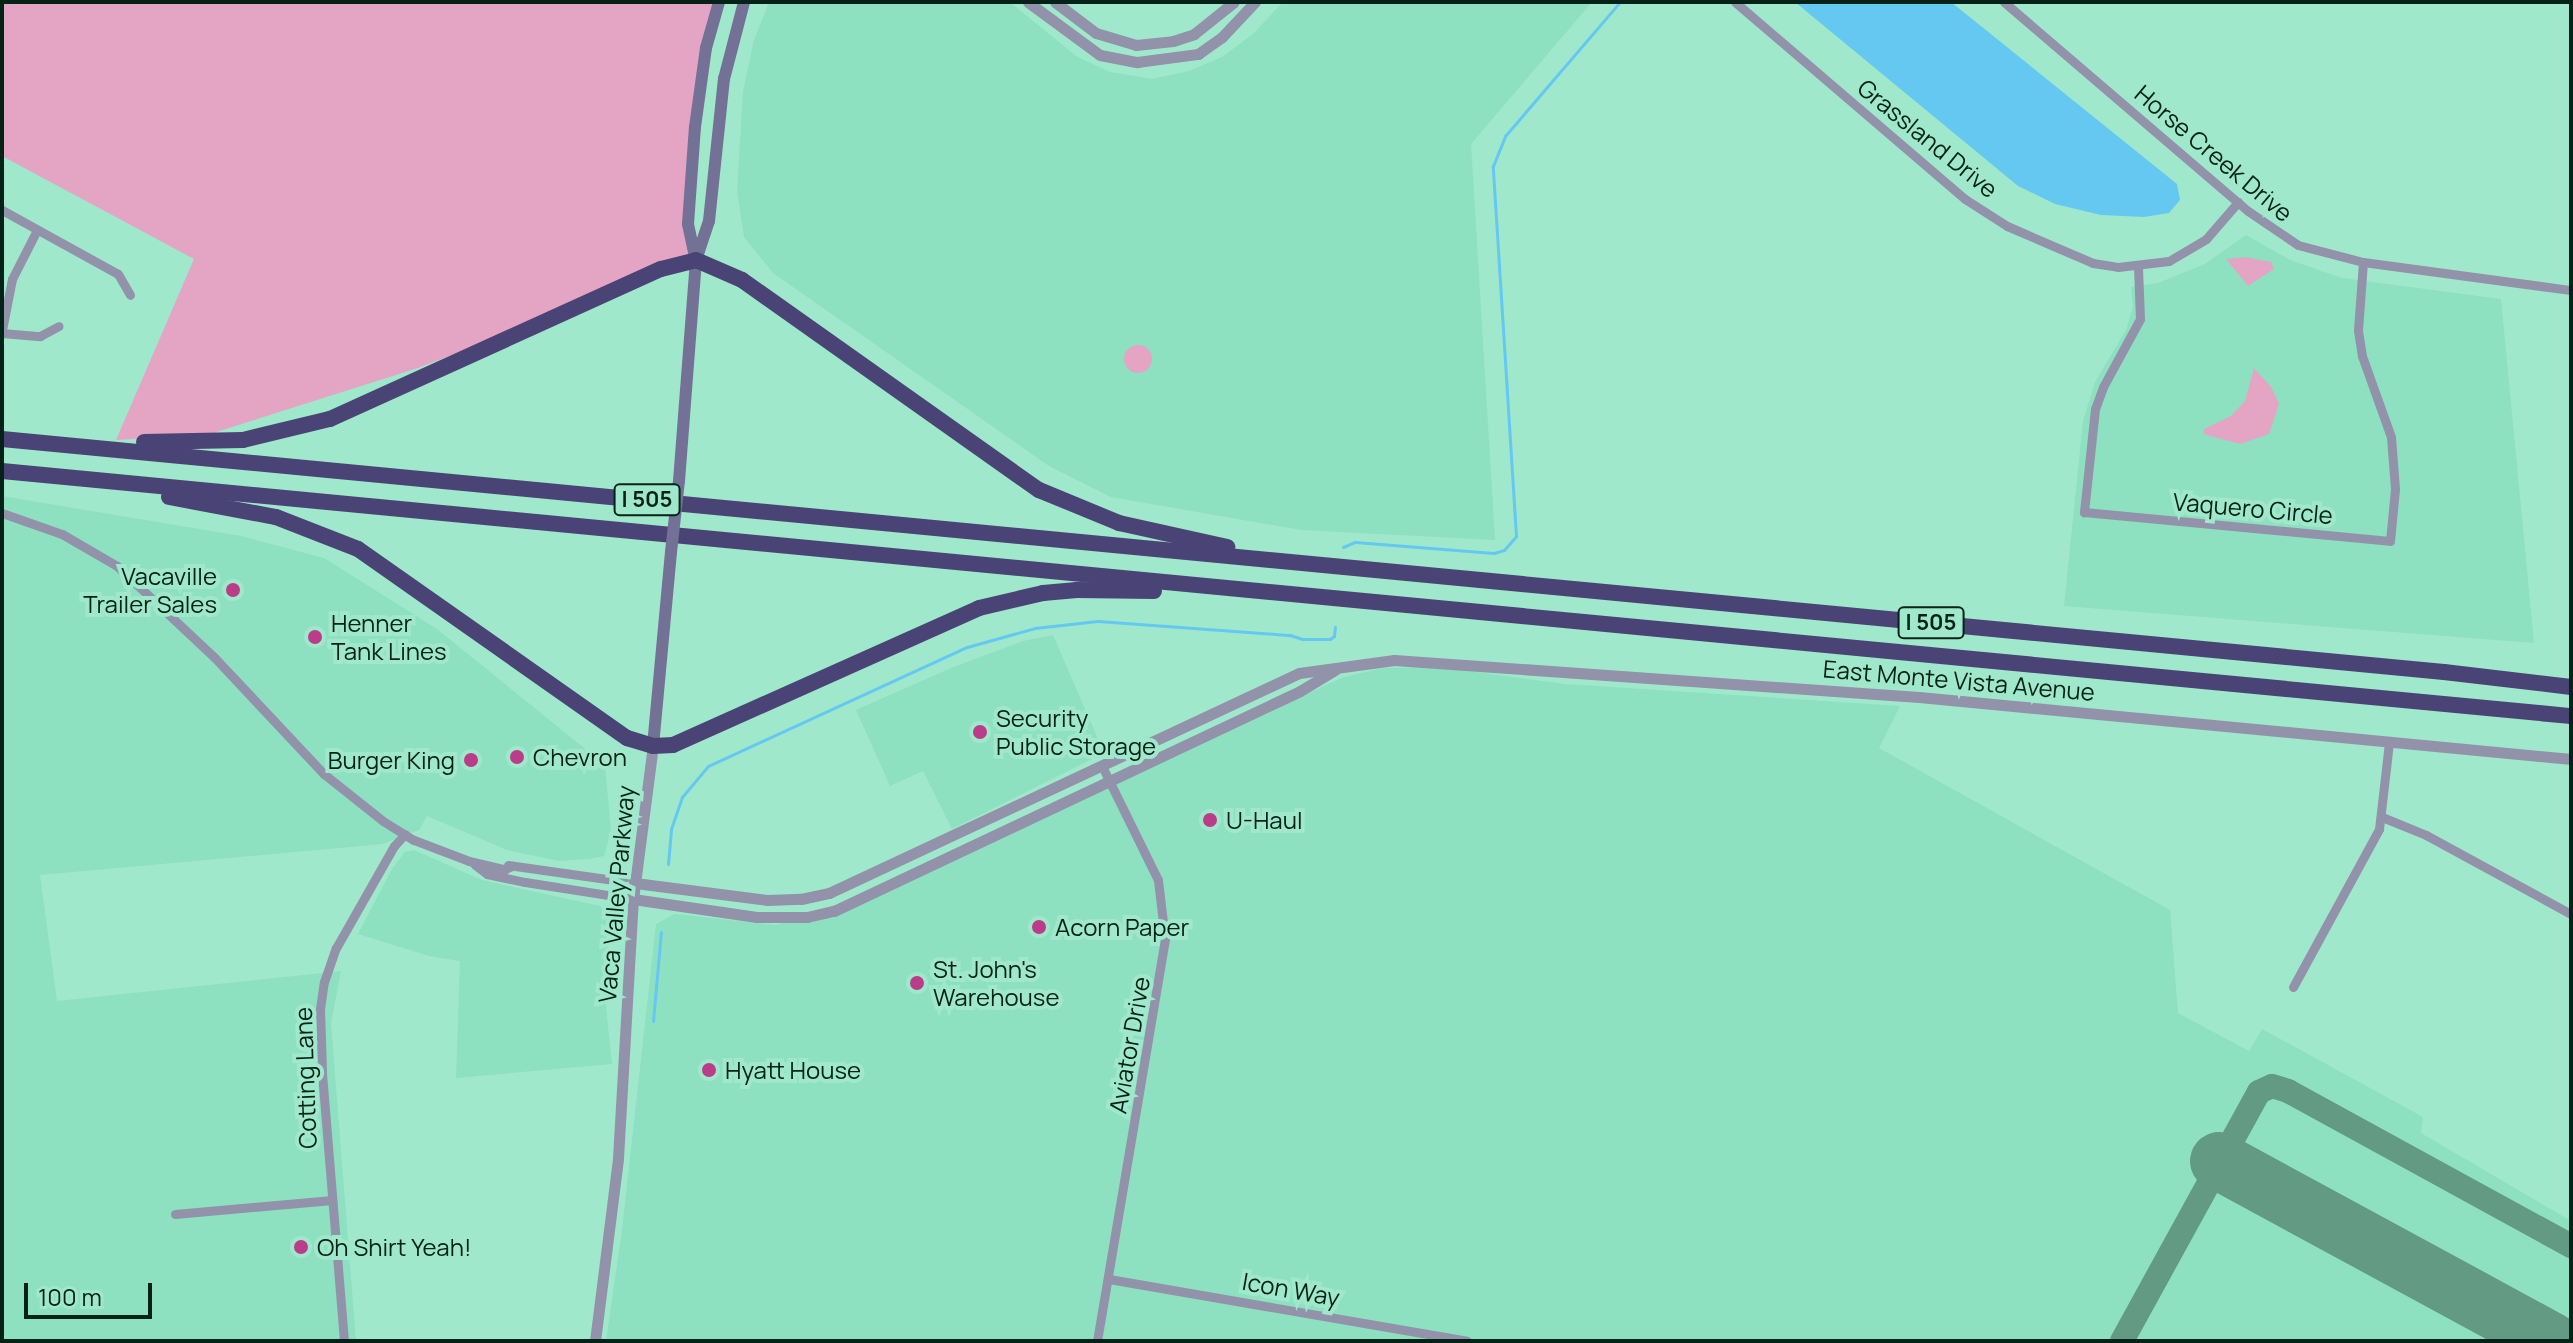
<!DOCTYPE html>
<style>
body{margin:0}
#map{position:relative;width:2573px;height:1343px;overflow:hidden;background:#a0e8cb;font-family:Manrope,sans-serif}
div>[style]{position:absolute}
.built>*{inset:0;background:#8de0c0}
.green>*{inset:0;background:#e4a4c4}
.round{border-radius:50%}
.water>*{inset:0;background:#65c8f1}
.stream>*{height:3px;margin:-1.5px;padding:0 1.5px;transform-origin:1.5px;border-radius:1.5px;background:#65c8f1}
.taxiway>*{height:24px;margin:-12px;padding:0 12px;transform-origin:12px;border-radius:12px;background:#629a84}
.runway>*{height:58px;margin:-29px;padding:0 29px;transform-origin:29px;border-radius:29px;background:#629a84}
.minor>*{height:9px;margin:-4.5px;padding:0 4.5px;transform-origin:4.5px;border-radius:4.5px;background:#9392ab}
.tertiary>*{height:11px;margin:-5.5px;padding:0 5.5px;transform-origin:5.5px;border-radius:5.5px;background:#9392ab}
.secondary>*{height:12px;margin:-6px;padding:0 6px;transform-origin:6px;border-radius:6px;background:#737195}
.motorway>*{height:16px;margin:-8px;padding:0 8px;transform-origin:8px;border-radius:8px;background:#4a4476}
.secondary-bridge>*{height:12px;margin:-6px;padding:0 6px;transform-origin:6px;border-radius:6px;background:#737195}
.dots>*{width:22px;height:22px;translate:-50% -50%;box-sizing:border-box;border:4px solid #a0e8cb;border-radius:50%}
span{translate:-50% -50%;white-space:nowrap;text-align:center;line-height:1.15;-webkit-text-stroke:8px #a0e8cb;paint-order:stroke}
.shield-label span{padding:2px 6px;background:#a0e8cb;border:2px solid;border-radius:6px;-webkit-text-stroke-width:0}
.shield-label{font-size:22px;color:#042218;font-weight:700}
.street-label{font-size:24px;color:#042218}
.poi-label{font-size:24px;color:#042218}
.right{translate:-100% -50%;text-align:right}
.left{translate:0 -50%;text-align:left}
.frame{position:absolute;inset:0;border:4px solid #042218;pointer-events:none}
.scale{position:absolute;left:24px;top:1283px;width:128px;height:36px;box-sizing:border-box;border:4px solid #042218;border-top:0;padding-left:10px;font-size:24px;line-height:28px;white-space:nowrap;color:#042218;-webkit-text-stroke:6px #a0e8cb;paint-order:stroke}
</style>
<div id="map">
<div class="built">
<i style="clip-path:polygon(769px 2px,1010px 2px,1076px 56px,1110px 72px,1152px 79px,1189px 71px,1222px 57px,1253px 34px,1283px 2px,1592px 2px,1471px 144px,1495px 540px,1301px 530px,1111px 497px,1049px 466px,773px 273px,744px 237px,737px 191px,743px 91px,754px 40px)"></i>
<i style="clip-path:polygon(2246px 235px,2290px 260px,2342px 278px,2501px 299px,2534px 643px,2064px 606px,2083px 421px,2095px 382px,2126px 330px,2133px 307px,2131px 287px,2158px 283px,2205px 264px)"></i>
<i style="clip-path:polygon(2px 496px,241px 536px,324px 558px,437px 629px,605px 765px,611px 832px,604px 856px,589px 859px,559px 861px,507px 850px,427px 816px,419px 830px,383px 844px,40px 875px,57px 1001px,341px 971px,331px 1023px,356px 1341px,2px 1341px)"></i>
<i style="clip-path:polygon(1053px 635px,1104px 753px,952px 829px,923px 771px,890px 786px,856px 710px,951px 668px,1023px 641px)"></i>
<i style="clip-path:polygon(1438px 667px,1565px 684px,1900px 706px,1879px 748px,2170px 910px,2178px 1013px,2249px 1051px,2262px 1029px,2423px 1117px,2421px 1133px,2571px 1221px,2571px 1341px,606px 1341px,622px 1230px,656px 924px,675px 914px,775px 925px,856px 906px,1341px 678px,1382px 668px)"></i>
<i style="clip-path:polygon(414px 850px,482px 880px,600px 906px,609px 917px,605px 998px,612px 1064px,456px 1078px,460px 961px,429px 956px,358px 934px,392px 869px,405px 852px)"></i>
</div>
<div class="green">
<i style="clip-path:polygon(2px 2px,722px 2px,706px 48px,688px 224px,696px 260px,418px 368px,207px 435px,116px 440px,194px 259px,2px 156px)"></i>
<i style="clip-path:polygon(2245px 257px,2271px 262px,2274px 269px,2248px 286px,2226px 259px)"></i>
<i class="round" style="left:1124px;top:345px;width:28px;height:28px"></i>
<i style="clip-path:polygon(2254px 368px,2271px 387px,2279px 404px,2269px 434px,2240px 444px,2203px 434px,2204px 429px,2231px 416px,2245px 401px)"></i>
</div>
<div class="water">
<i style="clip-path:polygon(1795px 2px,1951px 2px,2177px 184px,2180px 200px,2169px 213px,2144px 217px,2101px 215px,2055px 204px,2018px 186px)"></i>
</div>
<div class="stream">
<i style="left:1343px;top:547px;width:13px;rotate:-23deg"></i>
<i style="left:1355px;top:542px;width:139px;rotate:4.5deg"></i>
<i style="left:1494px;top:553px;width:10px;rotate:-17deg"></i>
<i style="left:1504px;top:550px;width:18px;rotate:-49deg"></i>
<i style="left:1516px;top:536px;width:371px;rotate:-93.6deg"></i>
<i style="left:1493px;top:166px;width:32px;rotate:-68deg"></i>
<i style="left:1505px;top:136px;width:177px;rotate:-49.4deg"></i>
<i style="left:668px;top:864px;width:35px;rotate:-85deg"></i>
<i style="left:671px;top:829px;width:34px;rotate:-71deg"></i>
<i style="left:682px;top:797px;width:40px;rotate:-50deg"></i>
<i style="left:708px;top:766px;width:285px;rotate:-24.7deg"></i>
<i style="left:967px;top:647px;width:71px;rotate:-15.6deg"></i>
<i style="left:1035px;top:628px;width:63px;rotate:-6.3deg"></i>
<i style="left:1098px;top:621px;width:193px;rotate:4.2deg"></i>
<i style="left:1290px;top:635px;width:13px;rotate:18deg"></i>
<i style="left:1302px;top:639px;width:28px"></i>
<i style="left:1330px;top:639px;width:5px;rotate:-37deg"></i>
<i style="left:1334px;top:636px;width:9px;rotate:-84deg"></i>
<i style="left:653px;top:1021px;width:89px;rotate:-84.9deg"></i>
</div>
<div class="taxiway">
<i style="left:2122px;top:1341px;width:284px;rotate:-61.2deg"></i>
<i style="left:2259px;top:1092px;width:14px;rotate:-25deg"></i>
<i style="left:2272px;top:1086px;width:17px;rotate:17deg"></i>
<i style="left:2288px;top:1091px;width:323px;rotate:28.7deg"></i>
</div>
<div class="runway">
<i style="left:2219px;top:1161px;width:378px;rotate:28.5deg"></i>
</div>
<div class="minor">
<i style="left:1735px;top:2px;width:303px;rotate:40.6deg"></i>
<i style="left:1965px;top:199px;width:50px;rotate:32.7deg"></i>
<i style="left:2007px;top:226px;width:94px;rotate:23.3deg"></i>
<i style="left:2093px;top:263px;width:25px;rotate:9deg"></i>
<i style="left:2118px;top:267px;width:51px;rotate:-6.7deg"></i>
<i style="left:2169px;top:261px;width:43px;rotate:-30.7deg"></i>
<i style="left:2206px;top:239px;width:49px;rotate:-49.1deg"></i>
<i style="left:2004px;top:2px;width:321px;rotate:40.6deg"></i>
<i style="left:2248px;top:211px;width:60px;rotate:34.2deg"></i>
<i style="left:2298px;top:245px;width:67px;rotate:14.7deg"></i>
<i style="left:2363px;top:262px;width:210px;rotate:7.7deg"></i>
<i style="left:2px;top:210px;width:132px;rotate:28.9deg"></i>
<i style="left:118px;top:274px;width:24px;rotate:60deg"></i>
<i style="left:2138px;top:267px;width:52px;rotate:87.8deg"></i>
<i style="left:2140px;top:319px;width:77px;rotate:118.6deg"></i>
<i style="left:2103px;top:387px;width:23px;rotate:110deg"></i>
<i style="left:2095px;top:409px;width:104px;rotate:96.1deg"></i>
<i style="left:2084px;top:512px;width:307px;rotate:5.4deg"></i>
<i style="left:2390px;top:541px;width:52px;rotate:-84.5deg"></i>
<i style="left:2395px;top:489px;width:52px;rotate:-94.4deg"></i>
<i style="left:2391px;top:437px;width:86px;rotate:-109.7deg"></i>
<i style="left:2362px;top:356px;width:26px;rotate:-99deg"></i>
<i style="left:2358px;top:330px;width:68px;rotate:-85.8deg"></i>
<i style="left:2px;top:330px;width:52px;rotate:-78.9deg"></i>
<i style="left:12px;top:279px;width:55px;rotate:-63deg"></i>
<i style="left:2px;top:333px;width:38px;rotate:5deg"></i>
<i style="left:40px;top:336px;width:21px;rotate:-28deg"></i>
<i style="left:2px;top:513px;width:64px;rotate:19.3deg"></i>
<i style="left:62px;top:534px;width:64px;rotate:30.2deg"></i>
<i style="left:117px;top:566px;width:133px;rotate:43.2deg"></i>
<i style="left:214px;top:657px;width:161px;rotate:46.8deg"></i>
<i style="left:324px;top:774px;width:75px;rotate:38.5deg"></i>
<i style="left:383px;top:821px;width:36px;rotate:32deg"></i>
<i style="left:414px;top:840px;width:59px;rotate:20.9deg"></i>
<i style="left:469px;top:861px;width:37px;rotate:13deg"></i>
<i style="left:505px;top:869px;width:8px;rotate:-23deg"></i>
<i style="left:2382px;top:817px;width:48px;rotate:22.2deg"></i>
<i style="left:2426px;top:835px;width:165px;rotate:28.6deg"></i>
<i style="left:475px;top:865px;width:15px;rotate:37deg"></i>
<i style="left:487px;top:874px;width:39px;rotate:12deg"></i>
<i style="left:525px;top:882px;width:109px;rotate:8.9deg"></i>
<i style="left:508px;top:865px;width:128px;rotate:8.1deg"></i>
<i style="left:2293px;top:987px;width:180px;rotate:-61.4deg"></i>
<i style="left:2379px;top:829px;width:88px;rotate:-83.4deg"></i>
<i style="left:175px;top:1214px;width:158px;rotate:-5.1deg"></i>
<i style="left:1109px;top:1279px;width:363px;rotate:9.8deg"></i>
<i style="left:344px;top:1341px;width:270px;rotate:-94.7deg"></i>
<i style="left:322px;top:1072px;width:63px;rotate:-91.8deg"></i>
<i style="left:320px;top:1009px;width:27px;rotate:-82deg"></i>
<i style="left:324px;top:982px;width:36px;rotate:-71deg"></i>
<i style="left:336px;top:948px;width:117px;rotate:-60.4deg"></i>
<i style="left:394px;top:846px;width:16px;rotate:-47deg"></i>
<i style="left:1097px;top:1341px;width:408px;rotate:-80.4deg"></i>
<i style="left:1165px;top:939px;width:59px;rotate:-96.8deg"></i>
<i style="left:1158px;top:880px;width:127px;rotate:-116.2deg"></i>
</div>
<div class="tertiary">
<i style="left:1028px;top:2px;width:89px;rotate:36.4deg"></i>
<i style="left:1100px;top:55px;width:38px;rotate:11deg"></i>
<i style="left:1137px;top:62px;width:62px;rotate:-7.5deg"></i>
<i style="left:1198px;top:54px;width:29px;rotate:-35deg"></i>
<i style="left:1222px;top:37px;width:48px;rotate:-46.7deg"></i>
<i style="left:1055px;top:2px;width:51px;rotate:37.1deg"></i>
<i style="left:1096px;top:33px;width:42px;rotate:16.7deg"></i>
<i style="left:1136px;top:45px;width:37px;rotate:-6deg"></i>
<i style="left:1173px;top:41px;width:22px;rotate:-18deg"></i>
<i style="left:1194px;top:34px;width:51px;rotate:-38.7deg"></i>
<i style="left:635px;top:883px;width:133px;rotate:7.3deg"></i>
<i style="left:767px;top:900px;width:34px;rotate:-2deg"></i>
<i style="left:801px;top:899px;width:29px;rotate:-12deg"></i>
<i style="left:829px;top:893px;width:519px;rotate:-25.08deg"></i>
<i style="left:1299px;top:673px;width:96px;rotate:-7.8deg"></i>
<i style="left:1394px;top:660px;width:526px;rotate:4.03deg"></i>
<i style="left:1919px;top:697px;width:655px;rotate:5.43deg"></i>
<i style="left:633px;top:899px;width:125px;rotate:8.3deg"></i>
<i style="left:757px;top:917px;width:50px"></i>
<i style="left:807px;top:917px;width:28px;rotate:-13deg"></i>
<i style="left:834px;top:911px;width:515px;rotate:-25.27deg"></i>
<i style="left:1300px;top:691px;width:41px;rotate:-31deg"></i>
<i style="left:595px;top:1341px;width:184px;rotate:-82.8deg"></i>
<i style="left:618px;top:1158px;width:259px;rotate:-86.7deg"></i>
<i style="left:633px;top:899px;width:154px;rotate:-82.6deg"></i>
</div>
<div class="secondary">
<i style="left:695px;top:257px;width:34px;rotate:-102deg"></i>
<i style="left:688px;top:224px;width:97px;rotate:-85.9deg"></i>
<i style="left:695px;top:127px;width:80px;rotate:-82.1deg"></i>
<i style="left:706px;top:48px;width:48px;rotate:-74.2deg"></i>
<i style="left:679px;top:481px;width:222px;rotate:-85.6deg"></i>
<i style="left:696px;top:260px;width:41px;rotate:-71.6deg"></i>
<i style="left:709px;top:221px;width:143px;rotate:-84deg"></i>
<i style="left:724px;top:79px;width:80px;rotate:-75.4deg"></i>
<i style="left:653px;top:746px;width:195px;rotate:-84.7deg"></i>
</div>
<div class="motorway">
<i style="left:2px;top:439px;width:2453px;rotate:5.45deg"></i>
<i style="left:2444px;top:672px;width:128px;rotate:6.7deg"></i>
<i style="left:144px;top:442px;width:99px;rotate:-1.2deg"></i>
<i style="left:243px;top:440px;width:89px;rotate:-13.6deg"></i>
<i style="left:330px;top:419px;width:363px;rotate:-24.4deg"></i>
<i style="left:661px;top:269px;width:36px;rotate:-14deg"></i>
<i style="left:696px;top:260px;width:50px;rotate:23.5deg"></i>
<i style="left:742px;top:280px;width:364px;rotate:35.3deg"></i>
<i style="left:1039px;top:490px;width:87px;rotate:22.4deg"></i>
<i style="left:1119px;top:523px;width:111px;rotate:12.5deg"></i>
<i style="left:2px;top:471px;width:2581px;rotate:5.45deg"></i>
<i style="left:169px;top:497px;width:109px;rotate:10.6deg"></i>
<i style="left:276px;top:517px;width:88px;rotate:21.3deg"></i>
<i style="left:358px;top:549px;width:329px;rotate:35.1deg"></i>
<i style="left:627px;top:738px;width:27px;rotate:17deg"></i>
<i style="left:653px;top:746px;width:20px;rotate:-3deg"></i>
<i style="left:673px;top:745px;width:335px;rotate:-24.1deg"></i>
<i style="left:979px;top:608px;width:66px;rotate:-13.2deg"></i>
<i style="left:1043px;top:593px;width:34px;rotate:-5deg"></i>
<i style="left:1077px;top:590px;width:77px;rotate:0.7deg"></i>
</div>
<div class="secondary-bridge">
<i style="left:671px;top:552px;width:71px;rotate:-83.6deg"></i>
</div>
<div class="dots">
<i style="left:233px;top:590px;background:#bb3c88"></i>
<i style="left:315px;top:637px;background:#bb3c88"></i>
<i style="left:980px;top:732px;background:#bb3c88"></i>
<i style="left:517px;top:757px;background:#bb3c88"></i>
<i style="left:471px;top:760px;background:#bb3c88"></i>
<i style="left:1210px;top:820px;background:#bb3c88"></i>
<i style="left:1039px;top:927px;background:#bb3c88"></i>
<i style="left:917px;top:983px;background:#bb3c88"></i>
<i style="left:709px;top:1070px;background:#bb3c88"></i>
<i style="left:301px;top:1247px;background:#bb3c88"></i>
</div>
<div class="shield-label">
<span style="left:647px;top:500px">I 505</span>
<span style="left:1931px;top:623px">I 505</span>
</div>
<div class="street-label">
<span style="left:1928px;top:138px;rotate:39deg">Grassland Drive</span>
<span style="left:2214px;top:153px;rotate:40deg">Horse Creek Drive</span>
<span style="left:2253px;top:508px;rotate:5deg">Vaquero Circle</span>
<span style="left:1959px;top:680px;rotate:5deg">East Monte Vista Avenue</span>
<span style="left:616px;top:894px;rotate:-85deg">Vaca Valley Parkway</span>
<span style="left:1129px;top:1045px;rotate:-80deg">Aviator Drive</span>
<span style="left:305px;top:1078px;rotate:-92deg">Cotting Lane</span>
<span style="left:1291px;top:1289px;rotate:10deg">Icon Way</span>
</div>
<div class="poi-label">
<span class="right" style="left:217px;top:590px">Vacaville<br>Trailer Sales</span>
<span class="left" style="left:331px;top:637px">Henner<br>Tank Lines</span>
<span class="left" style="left:996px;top:732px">Security<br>Public Storage</span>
<span class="left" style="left:533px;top:757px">Chevron</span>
<span class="right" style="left:455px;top:760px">Burger King</span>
<span class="left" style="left:1226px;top:820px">U-Haul</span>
<span class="left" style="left:1055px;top:927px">Acorn Paper</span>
<span class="left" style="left:933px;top:983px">St. John's<br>Warehouse</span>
<span class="left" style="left:725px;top:1070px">Hyatt House</span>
<span class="left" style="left:317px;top:1247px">Oh Shirt Yeah!</span>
</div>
<div class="frame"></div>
<div class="scale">100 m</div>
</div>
